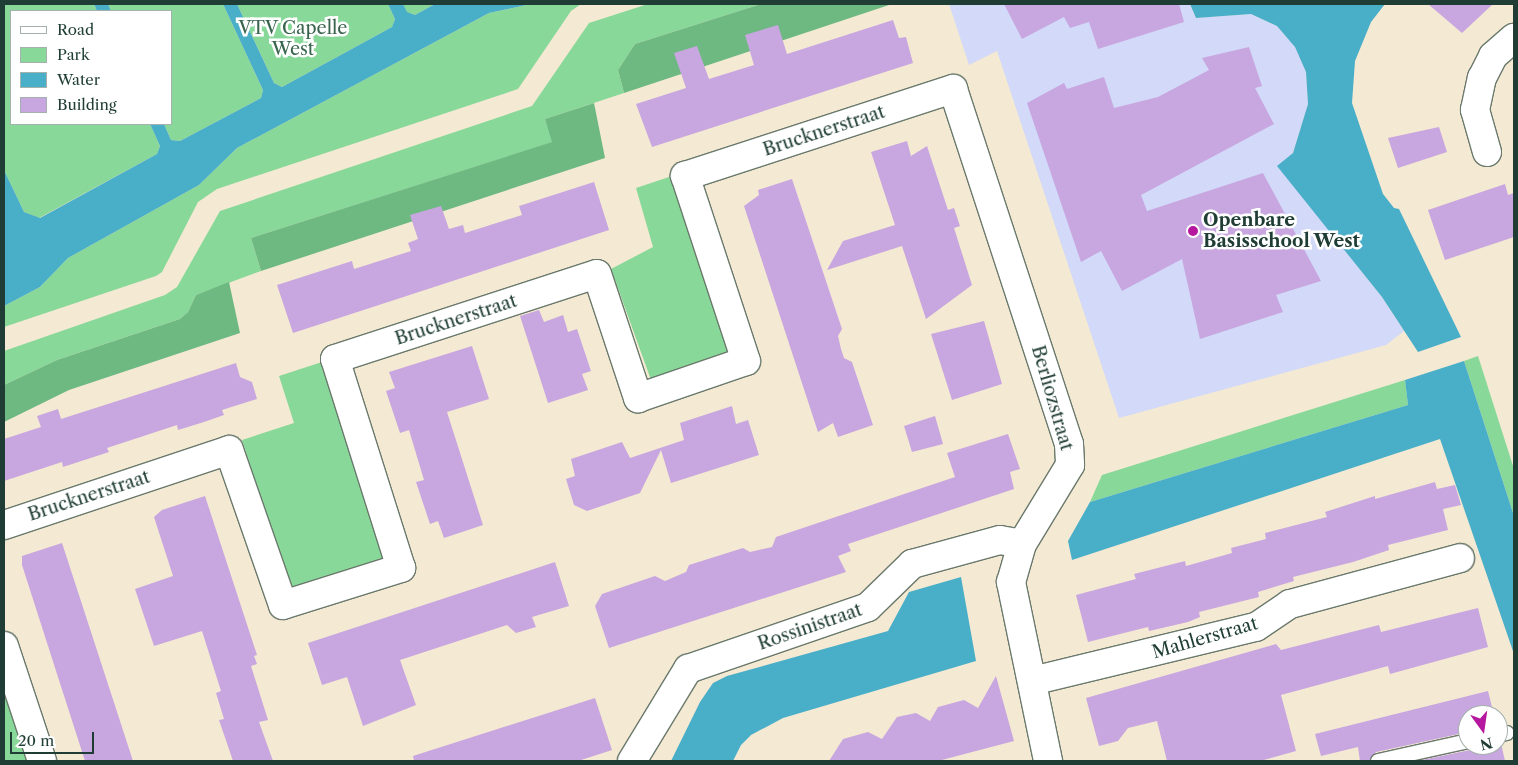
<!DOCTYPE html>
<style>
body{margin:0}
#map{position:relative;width:1518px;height:765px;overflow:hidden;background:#f4e9d3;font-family:"Libre Caslon Text",serif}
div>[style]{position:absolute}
.built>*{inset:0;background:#d2d9f9}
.green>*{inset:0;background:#88d899}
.forest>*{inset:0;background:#6eb881}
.water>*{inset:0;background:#49aec8}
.building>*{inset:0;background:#c8a6df}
.roads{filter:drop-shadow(1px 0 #6a796c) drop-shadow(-1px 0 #6a796c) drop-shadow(0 1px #6a796c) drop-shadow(0 -1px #6a796c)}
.service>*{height:14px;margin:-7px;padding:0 7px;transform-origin:7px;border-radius:7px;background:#fff}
.minor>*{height:28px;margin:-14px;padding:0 14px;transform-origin:14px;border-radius:14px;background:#fff}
.dots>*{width:14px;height:14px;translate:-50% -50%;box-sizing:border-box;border:2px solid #fff;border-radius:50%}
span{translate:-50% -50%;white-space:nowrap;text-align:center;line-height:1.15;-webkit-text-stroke:5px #fff;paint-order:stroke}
.park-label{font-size:18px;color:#39644d}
.street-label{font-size:18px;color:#1f3d34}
.poi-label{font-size:18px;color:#1f3d34;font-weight:700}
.left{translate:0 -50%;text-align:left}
.frame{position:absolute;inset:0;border:5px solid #1f3d34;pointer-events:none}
.legend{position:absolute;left:10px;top:10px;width:162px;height:115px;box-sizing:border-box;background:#fff;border:1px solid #a5b1ae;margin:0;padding:6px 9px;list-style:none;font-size:15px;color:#1f3d34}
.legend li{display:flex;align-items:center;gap:10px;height:25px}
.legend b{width:25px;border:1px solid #a5b1ae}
.north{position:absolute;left:1458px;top:705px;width:50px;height:50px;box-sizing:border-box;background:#fff;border:1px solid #a5b1ae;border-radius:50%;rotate:166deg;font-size:14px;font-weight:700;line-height:20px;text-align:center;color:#1f3d34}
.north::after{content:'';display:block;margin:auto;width:18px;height:22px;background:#b5179e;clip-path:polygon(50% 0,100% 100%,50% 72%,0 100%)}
.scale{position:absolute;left:10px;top:732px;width:84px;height:22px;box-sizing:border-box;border:2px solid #1f3d34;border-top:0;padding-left:6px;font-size:15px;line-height:18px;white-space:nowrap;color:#1f3d34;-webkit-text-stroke:4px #fff;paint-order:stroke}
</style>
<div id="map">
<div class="built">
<i style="clip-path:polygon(949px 4px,1190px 4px,1196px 18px,1251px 14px,1277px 26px,1295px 47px,1306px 72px,1308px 104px,1293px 153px,1278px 166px,1382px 297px,1404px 331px,1386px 345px,1119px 418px,997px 51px,969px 65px)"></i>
</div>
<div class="green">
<i style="clip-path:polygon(4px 4px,94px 4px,97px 11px,11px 11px,11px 124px,150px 124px,160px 146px,157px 154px,39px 218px,24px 212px,4px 170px)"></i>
<i style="clip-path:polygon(108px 4px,223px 4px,263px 90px,261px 98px,180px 141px,171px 140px,164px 124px,171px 124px,171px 11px,111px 11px)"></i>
<i style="clip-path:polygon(237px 4px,388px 4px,395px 19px,392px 27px,282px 87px,274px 83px)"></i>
<i style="clip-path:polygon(403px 4px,435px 4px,415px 15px,406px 12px)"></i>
<i style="clip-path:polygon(531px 4px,581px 4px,571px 11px,518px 89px,217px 189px,198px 202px,162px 272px,156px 276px,4px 327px,4px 306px,40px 287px,68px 258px,199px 185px,237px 148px,489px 13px)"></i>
<i style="clip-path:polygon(648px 4px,761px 4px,635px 44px,618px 70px,624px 93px,545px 119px,553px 142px,251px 238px,261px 271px,196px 295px,188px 312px,180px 319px,57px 360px,4px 385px,4px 351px,165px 295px,177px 287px,220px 211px,532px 106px,589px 23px)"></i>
<i style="clip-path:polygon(675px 175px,731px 354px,651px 380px,611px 269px,653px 247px,636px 188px)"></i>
<i style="clip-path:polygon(1478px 356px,1514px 469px,1514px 516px,1464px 361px)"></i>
<i style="clip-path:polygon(322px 362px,388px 563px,292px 595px,242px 440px,294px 423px,279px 376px)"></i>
<i style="clip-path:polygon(1405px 380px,1408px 405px,1090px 502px,1102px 475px)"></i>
<i style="clip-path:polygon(4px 679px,35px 761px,5px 761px,4px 758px)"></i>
</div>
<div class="forest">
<i style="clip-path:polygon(761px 4px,892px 4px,624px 93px,618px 70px,635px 44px)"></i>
<i style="clip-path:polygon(594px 103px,605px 158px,261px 271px,251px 238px,552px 142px,545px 119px)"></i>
<i style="clip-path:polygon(229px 282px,240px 333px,69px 390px,4px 422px,4px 385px,57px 360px,180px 319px,188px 312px,196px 295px)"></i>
</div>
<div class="water">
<i style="clip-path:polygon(94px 4px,108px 4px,111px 11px,97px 11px)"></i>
<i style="clip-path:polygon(223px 4px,237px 4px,274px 83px,282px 87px,392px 27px,395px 19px,388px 4px,403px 4px,407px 12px,415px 15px,435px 4px,531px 4px,489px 13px,237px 148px,199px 185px,68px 258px,40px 287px,4px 306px,4px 170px,24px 212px,40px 218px,157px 154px,160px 146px,150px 124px,164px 124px,171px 140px,180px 141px,261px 98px,263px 90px)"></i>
<i style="clip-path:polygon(1190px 4px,1385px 4px,1371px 22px,1355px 61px,1352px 103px,1383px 194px,1394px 208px,1399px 209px,1461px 337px,1418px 352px,1382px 297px,1277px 166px,1293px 153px,1308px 104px,1306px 72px,1295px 47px,1277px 26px,1251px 14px,1196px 18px)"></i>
<i style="clip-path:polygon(1464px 361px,1514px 516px,1514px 654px,1440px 439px,1072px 560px,1068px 541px,1090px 502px,1408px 405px,1405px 380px)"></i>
<i style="clip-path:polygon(961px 577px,976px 661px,783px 718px,751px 735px,741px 745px,733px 761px,671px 761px,700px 702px,713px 683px,727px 676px,888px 631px,909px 592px)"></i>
</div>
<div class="building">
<i style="clip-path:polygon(1004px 4px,1179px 4px,1184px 22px,1098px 49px,1089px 22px,1070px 28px,1064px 17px,1022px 39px)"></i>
<i style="clip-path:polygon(1428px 4px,1493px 4px,1462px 33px)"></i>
<i style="clip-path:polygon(893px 20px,899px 38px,906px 37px,913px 63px,652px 147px,636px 104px,686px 88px,674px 53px,697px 46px,709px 79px,754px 65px,745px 35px,778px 25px,787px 54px)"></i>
<i style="clip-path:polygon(1249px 47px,1262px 86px,1255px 88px,1274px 124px,1141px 195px,1147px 211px,1263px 173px,1321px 281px,1276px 295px,1283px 312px,1200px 339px,1182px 259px,1122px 291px,1101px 251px,1081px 262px,1027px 103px,1064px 83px,1067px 89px,1104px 77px,1114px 108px,1158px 97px,1209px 70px,1202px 58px)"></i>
<i style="clip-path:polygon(1439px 127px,1447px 152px,1398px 168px,1388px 138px)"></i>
<i style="clip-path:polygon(907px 141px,911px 156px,927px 146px,948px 210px,954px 208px,960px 226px,954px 228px,972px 285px,926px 319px,902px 246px,827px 270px,843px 241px,895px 225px,871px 152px)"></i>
<i style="clip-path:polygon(792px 179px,842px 329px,838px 336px,841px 349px,844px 358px,852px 362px,873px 425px,838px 437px,833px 423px,818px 432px,744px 206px,759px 195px,758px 190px)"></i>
<i style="clip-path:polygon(594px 182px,609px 230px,293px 333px,277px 285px,352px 261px,354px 269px,411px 251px,408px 243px,418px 239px,410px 215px,441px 206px,449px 229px,463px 225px,465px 233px,522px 215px,519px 206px)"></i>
<i style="clip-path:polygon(1505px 184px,1508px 195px,1514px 193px,1514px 237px,1445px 260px,1428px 210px)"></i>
<i style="clip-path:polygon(539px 310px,544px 322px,563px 315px,568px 332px,577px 329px,591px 371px,582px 374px,588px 390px,548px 403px,520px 316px)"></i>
<i style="clip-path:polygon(984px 321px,1002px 384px,952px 400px,931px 334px)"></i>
<i style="clip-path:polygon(472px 346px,489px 399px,447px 412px,483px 525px,444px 538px,438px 521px,430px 524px,416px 482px,424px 480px,409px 430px,400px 433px,386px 391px,395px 388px,389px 372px)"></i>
<i style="clip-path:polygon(236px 363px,240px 377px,252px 382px,257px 399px,222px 410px,224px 415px,204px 422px,178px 430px,177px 425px,107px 448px,109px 452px,63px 467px,62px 462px,4px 481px,4px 439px,41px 427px,37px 416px,58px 409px,61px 419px)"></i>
<i style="clip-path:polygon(732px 406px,736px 424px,748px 420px,759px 455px,671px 483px,661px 450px,640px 493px,587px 511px,574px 505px,566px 479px,575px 476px,571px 459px,622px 442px,630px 458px,684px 440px,680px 423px)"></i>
<i style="clip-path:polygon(935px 416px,943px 444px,912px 452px,904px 426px)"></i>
<i style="clip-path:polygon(1008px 434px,1020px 469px,1010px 472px,1014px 489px,848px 544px,851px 551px,838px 556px,846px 572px,609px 648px,595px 606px,602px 594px,655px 576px,665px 581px,686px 572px,689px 565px,743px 548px,750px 552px,772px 547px,776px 537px,955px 477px,947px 453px)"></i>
<i style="clip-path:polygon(1435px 482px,1437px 489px,1455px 485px,1461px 505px,1443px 509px,1448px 530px,1388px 545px,1389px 550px,1353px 562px,1293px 577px,1294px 581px,1258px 592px,1259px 597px,1199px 612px,1200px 617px,1188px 622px,1149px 631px,1148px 627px,1088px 642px,1076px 595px,1136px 579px,1134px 574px,1185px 561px,1186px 566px,1232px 553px,1231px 548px,1266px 539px,1265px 533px,1327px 517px,1325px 512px,1375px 496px,1375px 499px)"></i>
<i style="clip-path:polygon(205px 496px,257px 655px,254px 656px,257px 664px,251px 666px,268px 720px,259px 722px,273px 761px,233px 761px,219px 720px,224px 719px,216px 693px,221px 691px,202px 631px,154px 646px,135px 589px,173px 576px,154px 517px,162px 510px)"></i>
<i style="clip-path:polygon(62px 543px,120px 721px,133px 761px,85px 761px,22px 565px,22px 556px)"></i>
<i style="clip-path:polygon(555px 562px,569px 606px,532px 617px,536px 627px,516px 633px,507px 625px,400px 660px,416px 705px,363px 726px,347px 677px,322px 685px,308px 643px)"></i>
<i style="clip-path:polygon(1478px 608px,1488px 647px,1390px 674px,1388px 666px,1281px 695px,1296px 751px,1260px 761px,1167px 761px,1157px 721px,1128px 728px,1118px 741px,1099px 746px,1086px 698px,1276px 644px,1281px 650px,1379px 625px,1381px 632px)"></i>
<i style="clip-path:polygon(996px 676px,1014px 741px,938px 761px,829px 761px,843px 739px,868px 732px,882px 739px,897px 717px,916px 713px,930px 721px,938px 707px,964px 700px,978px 708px)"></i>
<i style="clip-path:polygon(1488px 691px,1494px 715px,1468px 715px,1468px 732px,1376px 752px,1369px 761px,1360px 761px,1358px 747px,1321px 756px,1315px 734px)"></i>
<i style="clip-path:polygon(595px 698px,612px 750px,578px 761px,414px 761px,413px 756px)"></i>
<i style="clip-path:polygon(1501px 743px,1505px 761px,1417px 761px,1470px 750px,1476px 745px)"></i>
</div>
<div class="roads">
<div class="service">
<i style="left:1498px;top:735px;width:9px;rotate:-13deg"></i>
<i style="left:1378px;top:761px;width:92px;rotate:-12.5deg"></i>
</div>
<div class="minor">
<i style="left:1487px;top:152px;width:44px;rotate:-105.9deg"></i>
<i style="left:1475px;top:110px;width:33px;rotate:-78deg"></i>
<i style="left:1482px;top:78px;width:25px;rotate:-63deg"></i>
<i style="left:1493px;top:56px;width:28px;rotate:-41deg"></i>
<i style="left:4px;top:525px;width:237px;rotate:-18.4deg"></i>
<i style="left:229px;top:450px;width:164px;rotate:70.8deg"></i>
<i style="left:283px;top:605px;width:124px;rotate:-17.4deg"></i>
<i style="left:401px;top:568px;width:219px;rotate:-107.5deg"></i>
<i style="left:335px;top:359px;width:275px;rotate:-18deg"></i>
<i style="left:597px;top:274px;width:131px;rotate:71.7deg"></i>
<i style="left:638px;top:398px;width:114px;rotate:-18.9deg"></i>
<i style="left:746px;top:361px;width:195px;rotate:-108.2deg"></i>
<i style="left:685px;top:176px;width:282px;rotate:-18deg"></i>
<i style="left:953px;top:89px;width:373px;rotate:71.9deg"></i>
<i style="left:1069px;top:444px;width:21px;rotate:87deg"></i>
<i style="left:1070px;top:465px;width:92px;rotate:121.3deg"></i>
<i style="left:1022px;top:544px;width:40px;rotate:106deg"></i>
<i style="left:1011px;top:582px;width:183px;rotate:78.3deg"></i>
<i style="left:4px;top:646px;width:121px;rotate:71.7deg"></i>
<i style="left:1032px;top:681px;width:230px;rotate:-13.6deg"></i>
<i style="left:1256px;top:627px;width:41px;rotate:-34.1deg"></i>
<i style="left:1290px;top:604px;width:176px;rotate:-15.1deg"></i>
<i style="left:632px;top:761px;width:108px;rotate:-58.7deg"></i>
<i style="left:688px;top:669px;width:190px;rotate:-19deg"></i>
<i style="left:868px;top:607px;width:62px;rotate:-44.3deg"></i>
<i style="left:912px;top:564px;width:91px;rotate:-15.3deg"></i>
<i style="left:1000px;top:540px;width:22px;rotate:10deg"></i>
</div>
</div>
<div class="dots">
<i style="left:1193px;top:231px;background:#b5179e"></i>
</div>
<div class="park-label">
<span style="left:293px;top:39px">VTV Capelle<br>West</span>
</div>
<div class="street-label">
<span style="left:824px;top:131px;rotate:-18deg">Brucknerstraat</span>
<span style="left:456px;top:320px;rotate:-18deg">Brucknerstraat</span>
<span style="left:1052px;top:398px;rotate:74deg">Berliozstraat</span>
<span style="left:89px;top:496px;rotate:-18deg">Brucknerstraat</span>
<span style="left:810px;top:627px;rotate:-19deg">Rossinistraat</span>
<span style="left:1205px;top:638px;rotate:-16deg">Mahlerstraat</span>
</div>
<div class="poi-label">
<span class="left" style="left:1203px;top:231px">Openbare<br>Basisschool West</span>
</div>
<div class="frame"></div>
<ul class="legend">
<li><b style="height:6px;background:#fff"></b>Road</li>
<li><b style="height:14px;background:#88d899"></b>Park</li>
<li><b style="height:14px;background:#49aec8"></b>Water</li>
<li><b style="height:14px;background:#c8a6df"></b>Building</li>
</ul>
<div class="north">N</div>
<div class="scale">20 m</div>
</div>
